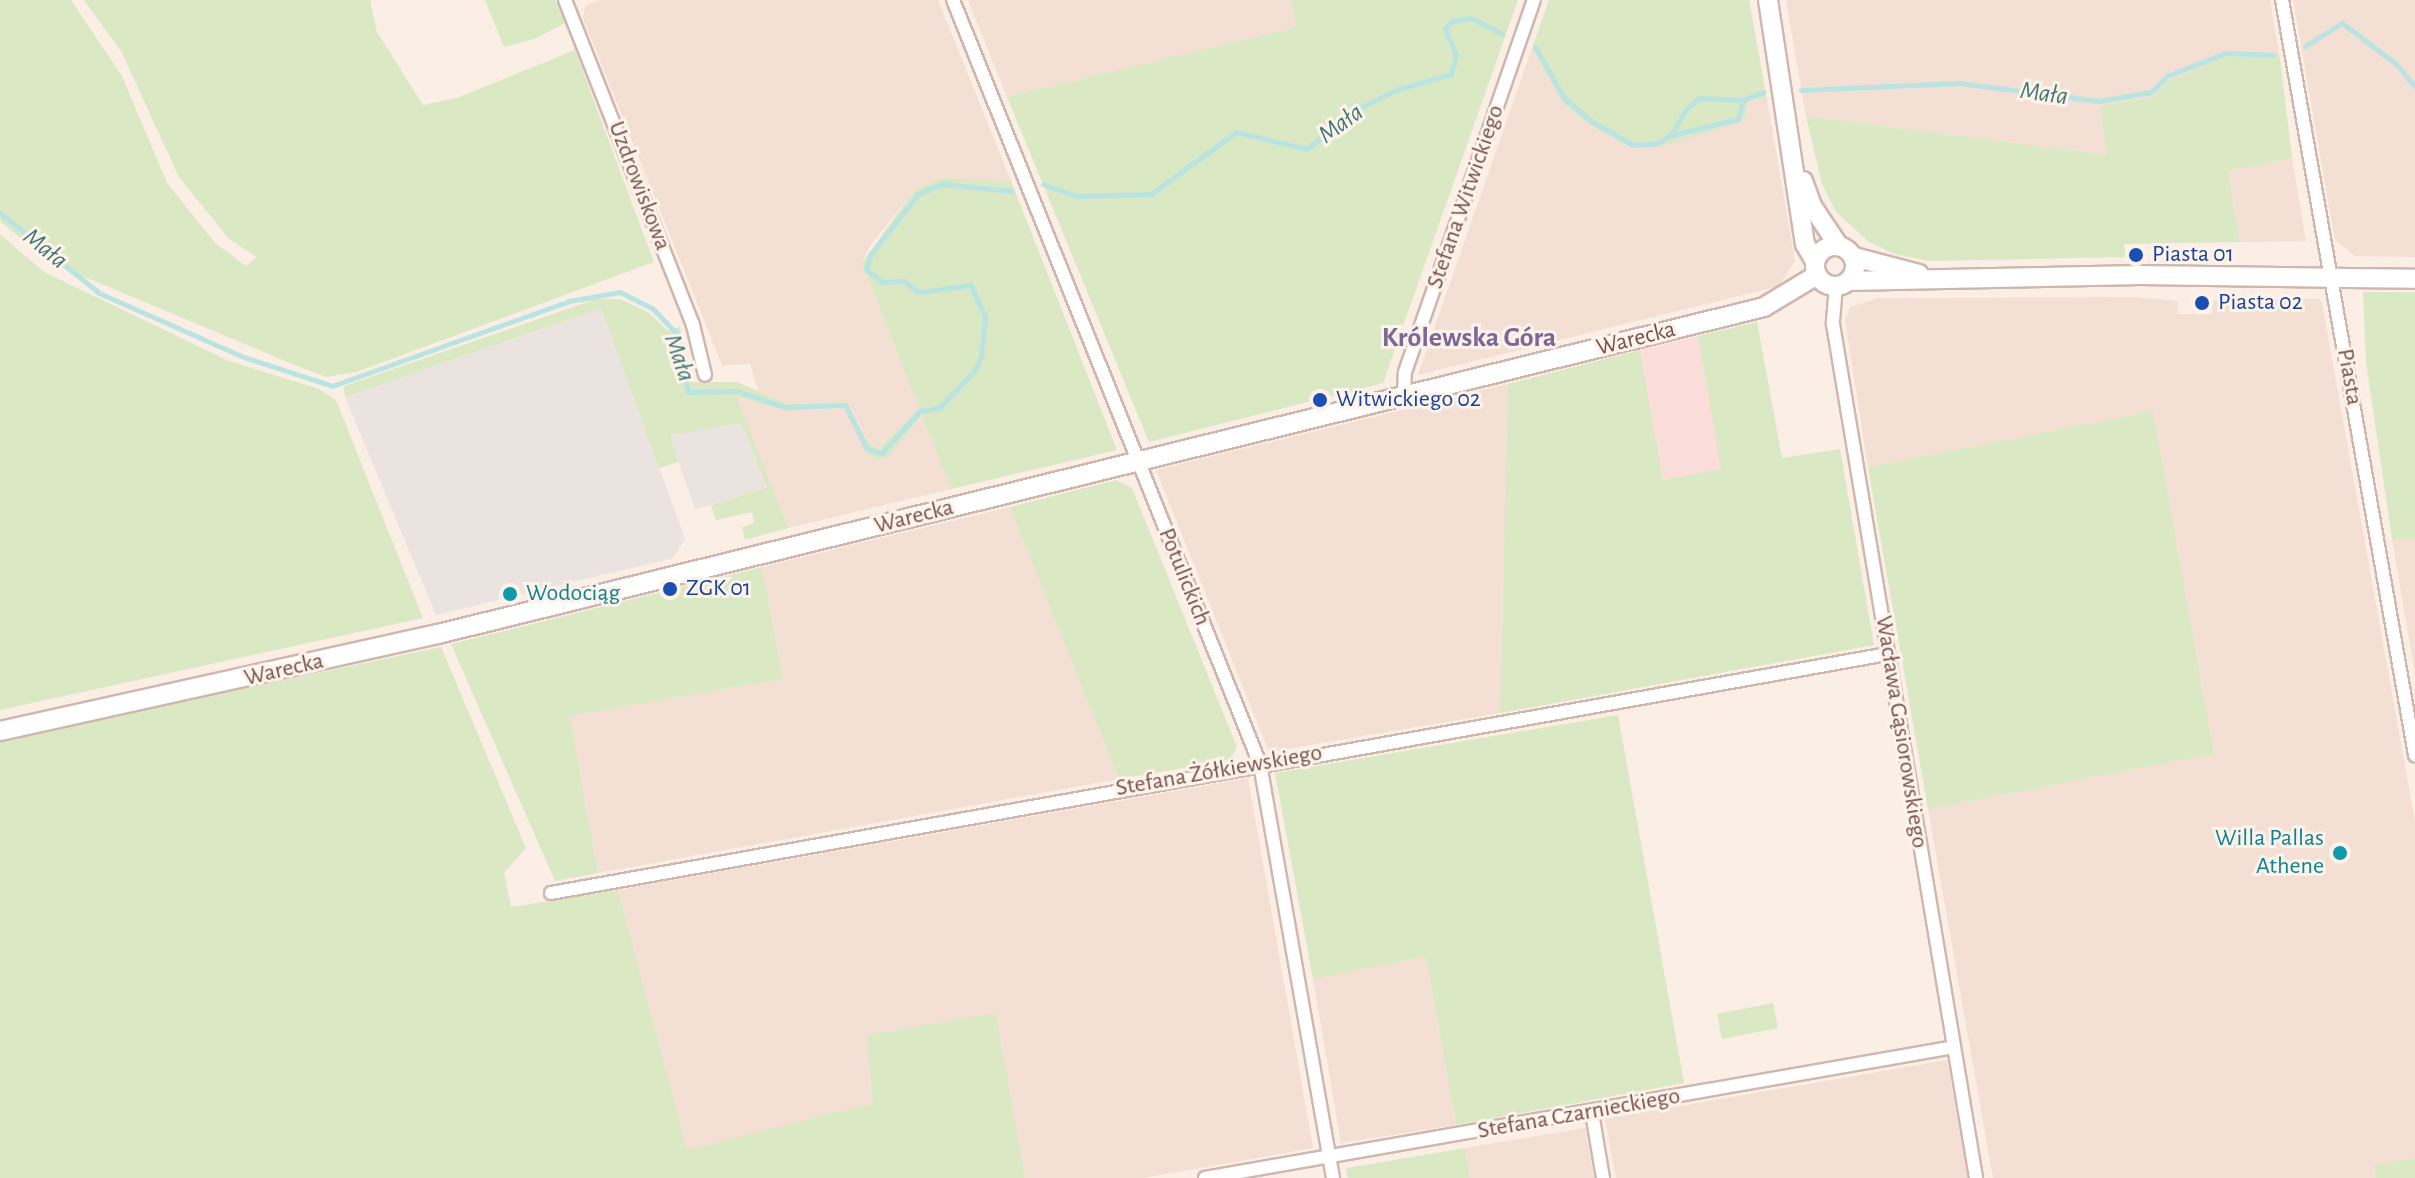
<!DOCTYPE html>
<meta charset="utf-8">
<style>
body{margin:0}
#map{position:relative;width:2415px;height:1178px;overflow:hidden;background:#fbeee5;font-family:"Alegreya Sans",sans-serif}
div>[style]{position:absolute}
.residential>*{inset:0;background:#f3dfd4}
.commercial>*{inset:0;background:#fbddd9}
.industrial>*{inset:0;background:#ebe3df}
.green>*{inset:0;background:#dae8c4}
.stream>*{height:5px;margin:-2.5px;padding:0 2.5px;transform-origin:2.5px;border-radius:2.5px;background:#bae4e2}
.roads{filter:drop-shadow(2px 0 #cfb7af) drop-shadow(-2px 0 #cfb7af) drop-shadow(0 2px #cfb7af) drop-shadow(0 -2px #cfb7af)}
.street>*{height:12px;margin:-6px;padding:0 6px;transform-origin:6px;border-radius:6px;background:#fff}
.secondary>*{height:18px;margin:-9px;padding:0 9px;transform-origin:9px;border-radius:9px;background:#fff}
.secondary>.ring{margin:-9px;padding:0;box-sizing:content-box;background:none;border:18px solid #fff;border-radius:50%}
.dots>*{width:22px;height:22px;translate:-50% -50%;box-sizing:border-box;border:4px solid #fef3eb;border-radius:50%}
span{translate:-50% -50%;white-space:nowrap;text-align:center;line-height:1.15;-webkit-text-stroke:6px #fef3eb;paint-order:stroke}
.street-label{font-size:24px;color:#73524b}
.transit-label{font-size:24px;color:#164399}
.left{translate:0 -50%;text-align:left}
.culture-label{font-size:24px;color:#0d838f}
.right{translate:-100% -50%;text-align:right}
.water-label{font-size:26px;color:#407876;font-style:italic}
.quarter-label{font-size:28px;color:#7d6796;font-weight:700}
</style>
<div id="map">
<div class="residential">
<i style="clip-path:polygon(599px 0,938px 0,1011px 181px,941px 178px,915px 189px,870px 246px,862px 263px,919px 408px,877px 449px,863px 437px,848px 402px,787px 404px,759px 393px,750px 364px,722px 365px,583px 18px,585px 6px)"></i>
<i style="clip-path:polygon(968px 0,1291px 0,1298px 27px,1007px 97px)"></i>
<i style="clip-path:polygon(1786px 0,2270px 0,2280px 58px,2228px 56px,2167px 81px,2153px 97px,2101px 106px,2108px 155px,1806px 116px)"></i>
<i style="clip-path:polygon(2293px 0,2415px 0,2415px 257px,2355px 256px,2335px 240px)"></i>
<i style="clip-path:polygon(1532px 48px,1562px 102px,1584px 121px,1629px 147px,1654px 148px,1746px 113px,1750px 99px,1767px 100px,1795px 261px,1779px 286px,1418px 375px)"></i>
<i style="clip-path:polygon(2292px 158px,2306px 241px,2240px 242px,2228px 171px)"></i>
<i style="clip-path:polygon(2134px 297px,2177px 301px,2178px 314px,2212px 314px,2212px 300px,2319px 299px,2322px 303px,2415px 822px,2415px 1178px,1993px 1178px,1928px 809px,2214px 754px,2153px 412px,1868px 467px,1845px 320px,1850px 307px,1878px 298px)"></i>
<i style="clip-path:polygon(1508px 384px,1500px 713px,1269px 752px,1156px 470px)"></i>
<i style="clip-path:polygon(735px 396px,786px 411px,845px 408px,867px 453px,890px 455px,922px 415px,951px 489px,788px 528px)"></i>
<i style="clip-path:polygon(1010px 507px,1119px 779px,598px 873px,570px 716px,783px 679px,762px 567px)"></i>
<i style="clip-path:polygon(2392px 539px,2415px 539px,2415px 674px)"></i>
<i style="clip-path:polygon(1248px 778px,1313px 1148px,1143px 1178px,1025px 1178px,996px 1014px,873px 1103px,687px 1151px,618px 890px)"></i>
<i style="clip-path:polygon(1426px 957px,1456px 1125px,1341px 1143px,1313px 979px)"></i>
<i style="clip-path:polygon(1947px 1060px,1968px 1178px,1616px 1178px,1605px 1119px)"></i>
<i style="clip-path:polygon(1585px 1128px,1594px 1178px,1470px 1178px,1465px 1148px)"></i>
</div>
<div class="commercial">
<i style="clip-path:polygon(1698px 336px,1722px 469px,1663px 481px,1640px 350px)"></i>
</div>
<div class="industrial">
<i style="clip-path:polygon(601px 308px,685px 539px,673px 558px,519px 595px,515px 588px,500px 592px,502px 599px,436px 615px,345px 397px)"></i>
<i style="clip-path:polygon(741px 423px,767px 489px,695px 509px,669px 435px)"></i>
</div>
<div class="green">
<i style="clip-path:polygon(0 0,71px 0,122px 76px,167px 183px,215px 243px,246px 266px,257px 257px,229px 239px,179px 177px,121px 51px,84px 0,370px 0,377px 32px,423px 105px,457px 98px,575px 50px,654px 262px,356px 372px,327px 377px,297px 366px,49px 262px,0 221px)"></i>
<i style="clip-path:polygon(485px 0,555px 0,565px 23px,537px 38px,504px 47px)"></i>
<i style="clip-path:polygon(1291px 0,1518px 0,1383px 383px,1149px 442px,1007px 97px,1297px 27px)"></i>
<i style="clip-path:polygon(1549px 0,1749px 0,1767px 100px,1750px 99px,1744px 118px,1734px 124px,1655px 148px,1629px 147px,1584px 121px,1562px 102px,1532px 48px)"></i>
<i style="clip-path:polygon(2228px 56px,2280px 58px,2292px 158px,2228px 171px,2240px 242px,2124px 244px,2126px 257px,1930px 261px,1894px 254px,1868px 241px,1836px 212px,1822px 184px,1806px 116px,2107px 155px,2100px 106px,2153px 97px,2167px 81px)"></i>
<i style="clip-path:polygon(941px 178px,1011px 181px,1117px 450px,951px 489px,922px 415px,890px 455px,879px 461px,867px 453px,845px 408px,786px 411px,736px 396px,788px 528px,745px 540px,742px 527px,754px 523px,752px 512px,716px 520px,711px 505px,767px 488px,741px 423px,670px 435px,678px 462px,659px 468px,601px 308px,345px 397px,344px 386px,596px 299px,620px 299px,648px 312px,667px 330px,680px 327px,690px 382px,737px 382px,787px 404px,848px 402px,863px 437px,878px 449px,919px 408px,862px 263px,915px 189px)"></i>
<i style="clip-path:polygon(0 234px,44px 272px,229px 361px,319px 389px,336px 400px,423px 618px,0 710px)"></i>
<i style="clip-path:polygon(2363px 292px,2415px 292px,2415px 539px,2392px 539px,2366px 362px)"></i>
<i style="clip-path:polygon(1757px 322px,1782px 458px,1840px 449px,1874px 645px,1500px 713px,1508px 384px,1640px 350px,1663px 480px,1721px 469px,1698px 336px)"></i>
<i style="clip-path:polygon(2153px 411px,2214px 754px,1928px 809px,1868px 467px)"></i>
<i style="clip-path:polygon(1116px 480px,1132px 488px,1237px 747px,1230px 760px,1119px 779px,1010px 507px)"></i>
<i style="clip-path:polygon(762px 567px,783px 679px,570px 716px,598px 873px,555px 881px,451px 644px)"></i>
<i style="clip-path:polygon(441px 647px,526px 848px,504px 873px,511px 907px,618px 890px,687px 1150px,873px 1103px,867px 1035px,996px 1013px,1025px 1178px,0 1178px,0 740px)"></i>
<i style="clip-path:polygon(1618px 715px,1684px 1083px,1456px 1125px,1426px 957px,1313px 979px,1275px 773px)"></i>
<i style="clip-path:polygon(1773px 1003px,1778px 1028px,1722px 1039px,1717px 1014px)"></i>
<i style="clip-path:polygon(1465px 1148px,1470px 1178px,1348px 1178px,1346px 1168px)"></i>
<i style="clip-path:polygon(2415px 1158px,2415px 1178px,2376px 1178px,2374px 1166px)"></i>
</div>
<div class="stream">
<i style="left:2305px;top:46px;width:44px;rotate:-31.9deg"></i>
<i style="left:2342px;top:23px;width:68px;rotate:37.2deg"></i>
<i style="left:2396px;top:64px;width:30px;rotate:50deg"></i>
<i style="left:1535px;top:47px;width:59px;rotate:60.4deg"></i>
<i style="left:1564px;top:98px;width:35px;rotate:40deg"></i>
<i style="left:1591px;top:121px;width:48px;rotate:29.7deg"></i>
<i style="left:1633px;top:145px;width:22px;rotate:-3deg"></i>
<i style="left:1655px;top:144px;width:18px;rotate:-29deg"></i>
<i style="left:1671px;top:135px;width:30px;rotate:-60deg"></i>
<i style="left:1686px;top:109px;width:17px;rotate:-40deg"></i>
<i style="left:1699px;top:98px;width:44px;rotate:2.6deg"></i>
<i style="left:1743px;top:100px;width:22px;rotate:-21deg"></i>
<i style="left:1801px;top:90px;width:158px;rotate:-2.5deg"></i>
<i style="left:1959px;top:83px;width:141px;rotate:7.3deg"></i>
<i style="left:2099px;top:101px;width:53px;rotate:-9.8deg"></i>
<i style="left:2151px;top:92px;width:23px;rotate:-45deg"></i>
<i style="left:2167px;top:76px;width:63px;rotate:-21.3deg"></i>
<i style="left:2226px;top:53px;width:48px;rotate:2.4deg"></i>
<i style="left:1672px;top:135px;width:68px;rotate:-13.6deg"></i>
<i style="left:1738px;top:119px;width:20px;rotate:-75deg"></i>
<i style="left:1043px;top:184px;width:35px;rotate:20deg"></i>
<i style="left:1076px;top:196px;width:75px;rotate:-1.5deg"></i>
<i style="left:1151px;top:194px;width:105px;rotate:-36.1deg"></i>
<i style="left:1236px;top:132px;width:73px;rotate:13.5deg"></i>
<i style="left:1307px;top:149px;width:60px;rotate:-39.6deg"></i>
<i style="left:1353px;top:111px;width:48px;rotate:-26deg"></i>
<i style="left:1396px;top:90px;width:57px;rotate:-16.2deg"></i>
<i style="left:1451px;top:74px;width:20px;rotate:-75deg"></i>
<i style="left:1456px;top:55px;width:28px;rotate:-113deg"></i>
<i style="left:1445px;top:29px;width:11px;rotate:-49deg"></i>
<i style="left:1452px;top:21px;width:19px;rotate:-9deg"></i>
<i style="left:1471px;top:18px;width:35px;rotate:27deg"></i>
<i style="left:0;top:213px;width:127px;rotate:38.9deg"></i>
<i style="left:99px;top:293px;width:155px;rotate:23.9deg"></i>
<i style="left:241px;top:356px;width:96px;rotate:18.2deg"></i>
<i style="left:332px;top:386px;width:252px;rotate:-19.7deg"></i>
<i style="left:569px;top:301px;width:52px;rotate:-10deg"></i>
<i style="left:620px;top:292px;width:37px;rotate:27deg"></i>
<i style="left:653px;top:309px;width:33px;rotate:46deg"></i>
<i style="left:676px;top:333px;width:60px;rotate:78.5deg"></i>
<i style="left:688px;top:392px;width:49px;rotate:-1.2deg"></i>
<i style="left:737px;top:391px;width:50px;rotate:18.8deg"></i>
<i style="left:784px;top:407px;width:61px;rotate:-1.9deg"></i>
<i style="left:845px;top:405px;width:49px;rotate:63.4deg"></i>
<i style="left:867px;top:449px;width:16px;rotate:15deg"></i>
<i style="left:882px;top:453px;width:57px;rotate:-47.9deg"></i>
<i style="left:920px;top:411px;width:19px;rotate:-9deg"></i>
<i style="left:939px;top:408px;width:51px;rotate:-46.6deg"></i>
<i style="left:974px;top:371px;width:16px;rotate:-63deg"></i>
<i style="left:981px;top:357px;width:40px;rotate:-84.3deg"></i>
<i style="left:985px;top:317px;width:35px;rotate:-114deg"></i>
<i style="left:971px;top:285px;width:52px;rotate:172.3deg"></i>
<i style="left:919px;top:292px;width:19px;rotate:-145deg"></i>
<i style="left:903px;top:281px;width:21px;rotate:177deg"></i>
<i style="left:882px;top:282px;width:21px;rotate:-141deg"></i>
<i style="left:866px;top:269px;width:16px;rotate:-72deg"></i>
<i style="left:871px;top:254px;width:76px;rotate:-51.9deg"></i>
<i style="left:918px;top:194px;width:26px;rotate:-23deg"></i>
<i style="left:942px;top:184px;width:70px;rotate:5.7deg"></i>
</div>
<div class="roads">
<div class="street">
<i style="left:565px;top:0;width:349px;rotate:68.5deg"></i>
<i style="left:693px;top:325px;width:51px;rotate:76.5deg"></i>
<i style="left:953px;top:0;width:823px;rotate:68.11deg"></i>
<i style="left:1260px;top:764px;width:420px;rotate:80deg"></i>
<i style="left:2282px;top:0;width:767px;rotate:80.01deg"></i>
<i style="left:1836px;top:286px;width:38px;rotate:95deg"></i>
<i style="left:1833px;top:324px;width:866px;rotate:80.49deg"></i>
<i style="left:1404px;top:396px;width:24px;rotate:-88deg"></i>
<i style="left:1405px;top:372px;width:394px;rotate:-70.9deg"></i>
<i style="left:551px;top:893px;width:1358px;rotate:-10.14deg"></i>
<i style="left:1592px;top:1113px;width:66px;rotate:80.4deg"></i>
<i style="left:1205px;top:1178px;width:760px;rotate:-9.92deg"></i>
</div>
<div class="secondary">
<i style="left:1768px;top:0;width:247px;rotate:81.4deg"></i>
<i style="left:1805px;top:244px;width:20px;rotate:60deg"></i>
<i style="left:1803px;top:181px;width:27px;rotate:70deg"></i>
<i style="left:1812px;top:206px;width:47px;rotate:56.3deg"></i>
<i class="ring" style="left:1815px;top:246px;width:22px;height:22px"></i>
<i style="left:1854px;top:257px;width:67px;rotate:14.7deg"></i>
<i style="left:1848px;top:281px;width:292px;rotate:-1.2deg"></i>
<i style="left:2140px;top:275px;width:275px;rotate:0.8deg"></i>
<i style="left:0;top:731px;width:449px;rotate:-12.5deg"></i>
<i style="left:438px;top:634px;width:1366px;rotate:-13.85deg"></i>
<i style="left:1764px;top:307px;width:62px;rotate:-31.1deg"></i>
</div>
</div>
<div class="dots">
<i style="left:2136px;top:255px;background:#1a4fb4"></i>
<i style="left:2202px;top:303px;background:#1a4fb4"></i>
<i style="left:1320px;top:400px;background:#1a4fb4"></i>
<i style="left:670px;top:589px;background:#1a4fb4"></i>
<i style="left:510px;top:594px;background:#0f9aa8"></i>
<i style="left:2340px;top:853px;background:#0f9aa8"></i>
</div>
<div class="street-label">
<span style="left:639px;top:186px;rotate:69deg">Uzdrowiskowa</span>
<span style="left:1466px;top:197px;rotate:-71deg">Stefana Witwickiego</span>
<span style="left:1636px;top:339px;rotate:-14deg">Warecka</span>
<span style="left:2349px;top:377px;rotate:80deg">Piasta</span>
<span style="left:914px;top:517px;rotate:-14deg">Warecka</span>
<span style="left:1184px;top:577px;rotate:68deg">Potulickich</span>
<span style="left:284px;top:670px;rotate:-13deg">Warecka</span>
<span style="left:1901px;top:732px;rotate:81deg">Wacława Gąsiorowskiego</span>
<span style="left:1219px;top:771px;rotate:-10deg">Stefana Żółkiewskiego</span>
<span style="left:1579px;top:1114px;rotate:-10deg">Stefana Czarnieckiego</span>
</div>
<div class="transit-label">
<span class="left" style="left:2152px;top:255px">Piasta 01</span>
<span class="left" style="left:2218px;top:303px">Piasta 02</span>
<span class="left" style="left:1336px;top:400px">Witwickiego 02</span>
<span class="left" style="left:686px;top:589px">ZGK 01</span>
</div>
<div class="culture-label">
<span class="left" style="left:526px;top:594px">Wodociąg</span>
<span class="right" style="left:2324px;top:853px">Willa Pallas<br>Athene</span>
</div>
<div class="water-label">
<span style="left:2044px;top:94px;rotate:8deg">Mała</span>
<span style="left:1341px;top:124px;rotate:-36deg">Mała</span>
<span style="left:45px;top:249px;rotate:39deg">Mała</span>
<span style="left:679px;top:358px;rotate:71deg">Mała</span>
</div>
<div class="quarter-label">
<span style="left:1469px;top:338px">Królewska Góra</span>
</div>
</div>
